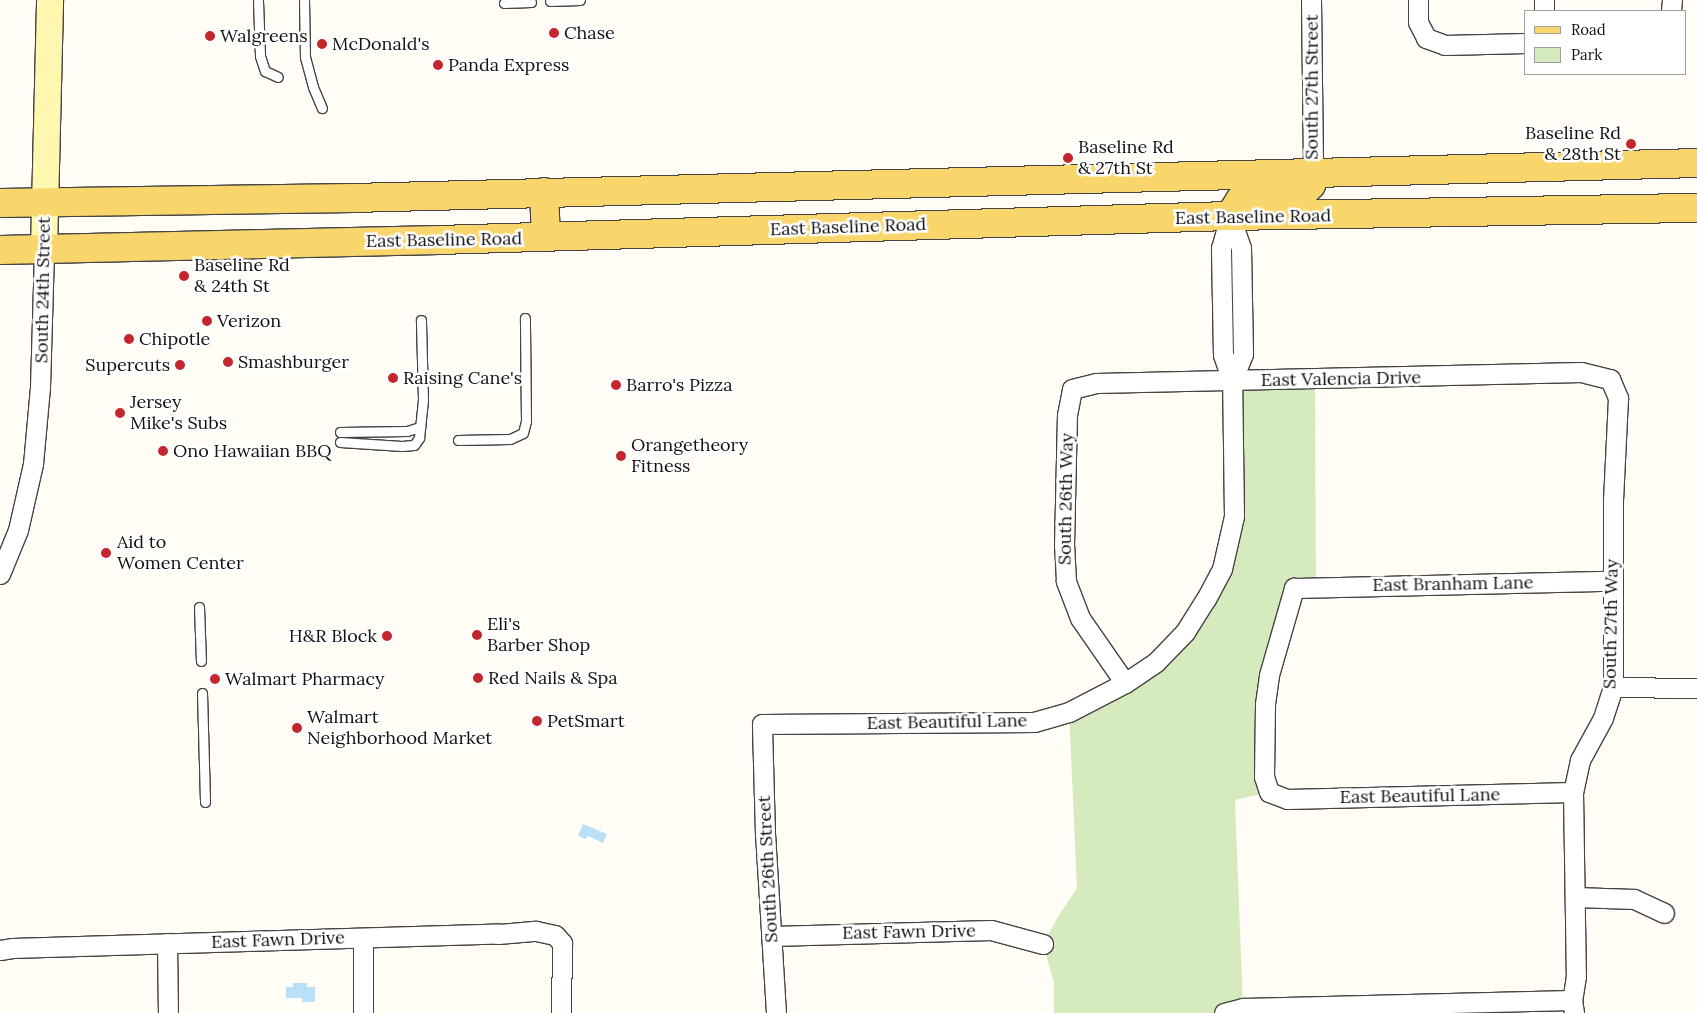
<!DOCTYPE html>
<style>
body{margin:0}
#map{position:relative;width:1697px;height:1013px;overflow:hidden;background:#fffdf5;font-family:Lora,serif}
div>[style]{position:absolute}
.green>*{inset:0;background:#d5ebbd}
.water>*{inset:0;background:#b9e0f7}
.roads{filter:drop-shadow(1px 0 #444) drop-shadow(-1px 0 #444) drop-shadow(0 1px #444) drop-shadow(0 -1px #444)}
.lane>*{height:9px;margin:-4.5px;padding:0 4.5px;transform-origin:4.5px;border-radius:4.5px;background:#fff}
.street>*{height:19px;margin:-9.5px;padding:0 9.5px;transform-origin:9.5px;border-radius:9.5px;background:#fff}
.secondary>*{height:26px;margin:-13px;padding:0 13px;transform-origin:13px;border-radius:13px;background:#fff6b0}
.primary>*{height:28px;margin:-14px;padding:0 14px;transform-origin:14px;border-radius:14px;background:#f9d66b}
.dots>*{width:14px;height:14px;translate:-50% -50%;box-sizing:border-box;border:2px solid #fff;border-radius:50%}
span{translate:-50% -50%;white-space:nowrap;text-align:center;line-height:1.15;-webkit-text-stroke:5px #fff;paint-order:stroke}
.poi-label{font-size:18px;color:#111}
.left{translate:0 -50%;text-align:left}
.right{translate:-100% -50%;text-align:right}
.street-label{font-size:18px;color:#111}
.legend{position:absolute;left:1524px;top:10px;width:162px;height:65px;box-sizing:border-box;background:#fff;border:1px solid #a0a0a0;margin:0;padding:6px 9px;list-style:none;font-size:15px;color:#111}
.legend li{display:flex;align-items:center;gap:10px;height:25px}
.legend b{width:25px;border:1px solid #a0a0a0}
</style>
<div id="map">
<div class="green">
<i style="clip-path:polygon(1315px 380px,1316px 587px,1294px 588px,1269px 675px,1269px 792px,1235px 800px,1243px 1008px,1224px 1013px,1054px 1013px,1054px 983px,1043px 944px,1059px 915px,1077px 888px,1069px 712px,1156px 662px,1222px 569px,1232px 381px)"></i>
</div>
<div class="water">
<i style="clip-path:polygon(583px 824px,607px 834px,603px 843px,588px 836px,586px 839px,578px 836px)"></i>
<i style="clip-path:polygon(293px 983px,307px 983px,307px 987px,315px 987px,315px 1002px,302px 1002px,302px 998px,286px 998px,286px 987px,293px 987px)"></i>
</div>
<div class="roads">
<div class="lane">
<i style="left:304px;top:0;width:57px;rotate:89deg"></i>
<i style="left:305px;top:57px;width:31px;rotate:75deg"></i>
<i style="left:313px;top:87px;width:23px;rotate:67deg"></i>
<i style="left:258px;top:1px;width:55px;rotate:87.9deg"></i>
<i style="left:260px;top:56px;width:16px;rotate:72deg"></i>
<i style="left:265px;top:71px;width:14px;rotate:25deg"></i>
<i style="left:550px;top:1px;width:30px;rotate:-2deg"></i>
<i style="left:504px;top:3px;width:27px;rotate:-2deg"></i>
<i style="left:340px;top:432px;width:67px;rotate:-0.9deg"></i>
<i style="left:407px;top:431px;width:14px;rotate:-17deg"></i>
<i style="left:458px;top:440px;width:52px;rotate:-1.1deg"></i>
<i style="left:510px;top:439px;width:14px;rotate:-25deg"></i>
<i style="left:523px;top:433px;width:12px;rotate:-76deg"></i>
<i style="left:526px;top:421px;width:103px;rotate:-90.6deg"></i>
<i style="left:340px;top:442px;width:62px;rotate:3.7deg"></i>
<i style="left:402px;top:446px;width:12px;rotate:-5deg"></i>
<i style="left:414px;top:445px;width:9px;rotate:-54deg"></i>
<i style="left:419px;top:438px;width:39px;rotate:-84deg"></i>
<i style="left:423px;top:399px;width:79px;rotate:-91.5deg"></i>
<i style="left:199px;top:607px;width:54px;rotate:87.9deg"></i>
<i style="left:202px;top:693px;width:109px;rotate:88.4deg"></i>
</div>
<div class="street">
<i style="left:1311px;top:0;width:174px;rotate:89.3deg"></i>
<i style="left:1418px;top:0;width:22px;rotate:90deg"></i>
<i style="left:1418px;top:22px;width:18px;rotate:63deg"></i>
<i style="left:1426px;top:38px;width:20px;rotate:20deg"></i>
<i style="left:1445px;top:45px;width:81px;rotate:-1.4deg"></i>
<i style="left:1544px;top:11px;width:11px;rotate:-90deg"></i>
<i style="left:1671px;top:11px;width:11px;rotate:-85deg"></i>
<i style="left:1230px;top:216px;width:34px;rotate:71deg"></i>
<i style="left:1241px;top:248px;width:106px;rotate:88.9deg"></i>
<i style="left:1243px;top:354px;width:29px;rotate:112deg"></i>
<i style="left:0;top:574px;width:48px;rotate:-67.8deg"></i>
<i style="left:18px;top:530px;width:68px;rotate:-77.2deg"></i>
<i style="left:33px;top:464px;width:77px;rotate:-84.8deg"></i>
<i style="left:40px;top:387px;width:138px;rotate:-88.3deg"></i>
<i style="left:1125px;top:683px;width:79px;rotate:-124.7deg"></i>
<i style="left:1080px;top:618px;width:40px;rotate:-111deg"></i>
<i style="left:1066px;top:581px;width:35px;rotate:-93deg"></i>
<i style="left:1064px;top:546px;width:131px;rotate:-88.7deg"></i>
<i style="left:1067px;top:415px;width:26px;rotate:-79deg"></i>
<i style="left:1072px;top:389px;width:25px;rotate:-14deg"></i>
<i style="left:1096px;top:383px;width:485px;rotate:-1.3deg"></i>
<i style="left:1581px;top:372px;width:30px;rotate:14deg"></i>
<i style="left:1610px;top:379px;width:21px;rotate:67deg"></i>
<i style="left:1618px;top:398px;width:102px;rotate:92.8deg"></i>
<i style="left:1613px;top:500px;width:187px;rotate:90deg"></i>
<i style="left:1613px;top:687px;width:33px;rotate:108deg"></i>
<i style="left:1603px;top:718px;width:48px;rotate:118.7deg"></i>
<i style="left:1580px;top:760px;width:33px;rotate:102deg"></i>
<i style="left:1573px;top:792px;width:184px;rotate:89.1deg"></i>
<i style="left:1576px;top:976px;width:24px;rotate:99deg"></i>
<i style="left:1572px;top:1000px;width:13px;rotate:81deg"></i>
<i style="left:1613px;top:687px;width:84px;rotate:0.7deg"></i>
<i style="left:1573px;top:792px;width:286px;rotate:178.6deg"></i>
<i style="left:1287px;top:799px;width:19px;rotate:-159deg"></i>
<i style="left:1269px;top:792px;width:16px;rotate:-108deg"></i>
<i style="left:1264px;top:777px;width:73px;rotate:-89.2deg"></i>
<i style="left:1265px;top:704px;width:29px;rotate:-82deg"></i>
<i style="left:1269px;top:675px;width:91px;rotate:-74deg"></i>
<i style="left:1294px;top:588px;width:318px;rotate:-1.3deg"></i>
<i style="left:1575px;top:897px;width:59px;rotate:1.9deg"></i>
<i style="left:1634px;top:899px;width:33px;rotate:25deg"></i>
<i style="left:772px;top:936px;width:219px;rotate:-1.6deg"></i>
<i style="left:991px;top:930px;width:54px;rotate:15.1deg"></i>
<i style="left:167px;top:943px;width:70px;rotate:89.2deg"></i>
<i style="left:0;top:950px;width:12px;rotate:-9deg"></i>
<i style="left:12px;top:948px;width:486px;rotate:-1.7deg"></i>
<i style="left:498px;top:934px;width:38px;rotate:-5deg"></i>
<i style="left:536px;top:931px;width:19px;rotate:12deg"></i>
<i style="left:555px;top:935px;width:11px;rotate:49deg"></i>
<i style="left:562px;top:943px;width:70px;rotate:90.8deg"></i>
<i style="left:363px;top:1013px;width:75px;rotate:-90deg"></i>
<i style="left:776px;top:1013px;width:179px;rotate:-93.5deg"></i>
<i style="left:765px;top:834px;width:110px;rotate:-91.6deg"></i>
<i style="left:762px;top:724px;width:272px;rotate:-0.4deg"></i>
<i style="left:1034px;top:722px;width:36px;rotate:-16deg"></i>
<i style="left:1069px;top:712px;width:63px;rotate:-27.4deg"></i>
<i style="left:1125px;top:683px;width:37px;rotate:-34deg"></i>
<i style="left:1156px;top:662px;width:42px;rotate:-46deg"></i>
<i style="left:1185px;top:632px;width:39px;rotate:-58deg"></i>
<i style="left:1206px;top:599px;width:34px;rotate:-62deg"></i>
<i style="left:1222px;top:569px;width:54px;rotate:-77.2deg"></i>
<i style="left:1234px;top:516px;width:135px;rotate:-90.8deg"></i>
<i style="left:1232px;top:381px;width:28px;rotate:-109deg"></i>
<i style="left:1223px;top:355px;width:107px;rotate:-91.1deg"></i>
<i style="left:1221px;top:248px;width:33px;rotate:-74deg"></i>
<i style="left:1224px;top:1013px;width:20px;rotate:-15deg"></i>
<i style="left:1243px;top:1008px;width:329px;rotate:-1.4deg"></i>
</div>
<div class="secondary">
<i style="left:44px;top:249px;width:249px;rotate:-88.6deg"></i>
</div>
<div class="primary">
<i style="left:544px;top:192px;width:45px;rotate:87.5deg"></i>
<i style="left:0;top:203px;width:353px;rotate:-0.8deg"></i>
<i style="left:353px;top:198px;width:1344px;rotate:-1.49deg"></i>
<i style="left:1230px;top:216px;width:19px;rotate:-58deg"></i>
<i style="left:1240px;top:200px;width:7px;rotate:-16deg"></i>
<i style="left:1247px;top:198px;width:57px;rotate:-6deg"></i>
<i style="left:1304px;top:192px;width:10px;rotate:-45deg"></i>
<i style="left:1311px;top:185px;width:11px;rotate:-80deg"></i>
<i style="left:0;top:250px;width:439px;rotate:-1.3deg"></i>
<i style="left:439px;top:240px;width:791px;rotate:-1.74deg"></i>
<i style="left:1230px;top:216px;width:467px;rotate:-1deg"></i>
</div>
</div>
<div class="dots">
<i style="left:554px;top:33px;background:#c4262e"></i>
<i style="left:210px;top:36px;background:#c4262e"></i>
<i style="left:322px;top:44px;background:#c4262e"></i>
<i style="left:438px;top:65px;background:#c4262e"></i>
<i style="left:1631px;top:144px;background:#c4262e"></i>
<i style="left:1068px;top:158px;background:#c4262e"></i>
<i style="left:184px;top:276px;background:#c4262e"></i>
<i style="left:207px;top:321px;background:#c4262e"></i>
<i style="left:129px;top:339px;background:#c4262e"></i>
<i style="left:228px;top:362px;background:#c4262e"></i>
<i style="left:180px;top:365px;background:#c4262e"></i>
<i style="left:393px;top:378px;background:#c4262e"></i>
<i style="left:616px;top:385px;background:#c4262e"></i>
<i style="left:120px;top:413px;background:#c4262e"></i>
<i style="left:163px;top:451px;background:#c4262e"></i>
<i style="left:621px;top:456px;background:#c4262e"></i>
<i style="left:106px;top:553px;background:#c4262e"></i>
<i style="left:477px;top:635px;background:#c4262e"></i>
<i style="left:387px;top:636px;background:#c4262e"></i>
<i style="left:478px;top:678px;background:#c4262e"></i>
<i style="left:215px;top:679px;background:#c4262e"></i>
<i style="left:537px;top:721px;background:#c4262e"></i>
<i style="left:297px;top:728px;background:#c4262e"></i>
</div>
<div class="poi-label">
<span class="left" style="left:564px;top:33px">Chase</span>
<span class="left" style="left:220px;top:36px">Walgreens</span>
<span class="left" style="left:332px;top:44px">McDonald's</span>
<span class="left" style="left:448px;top:65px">Panda Express</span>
<span class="right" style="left:1621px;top:144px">Baseline Rd<br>&amp; 28th St</span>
<span class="left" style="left:1078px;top:158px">Baseline Rd<br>&amp; 27th St</span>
<span class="left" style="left:194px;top:276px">Baseline Rd<br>&amp; 24th St</span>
<span class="left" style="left:217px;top:321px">Verizon</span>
<span class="left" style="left:139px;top:339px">Chipotle</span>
<span class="left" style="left:238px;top:362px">Smashburger</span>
<span class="right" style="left:170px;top:365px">Supercuts</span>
<span class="left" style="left:403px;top:378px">Raising Cane's</span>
<span class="left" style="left:626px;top:385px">Barro's Pizza</span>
<span class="left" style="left:130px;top:413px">Jersey<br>Mike's Subs</span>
<span class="left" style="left:631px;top:456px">Orangetheory<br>Fitness</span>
<span class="left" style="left:173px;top:451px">Ono Hawaiian BBQ</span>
<span class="left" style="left:117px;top:553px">Aid to<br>Women Center</span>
<span class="left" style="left:487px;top:635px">Eli's<br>Barber Shop</span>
<span class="right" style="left:377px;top:636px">H&amp;R Block</span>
<span class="left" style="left:488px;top:678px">Red Nails &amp; Spa</span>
<span class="left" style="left:225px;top:679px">Walmart Pharmacy</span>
<span class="left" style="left:307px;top:728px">Walmart<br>Neighborhood Market</span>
<span class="left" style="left:547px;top:721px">PetSmart</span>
</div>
<div class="street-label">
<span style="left:1312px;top:87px;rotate:-90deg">South 27th Street</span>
<span style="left:1253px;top:217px;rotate:-1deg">East Baseline Road</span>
<span style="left:848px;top:227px;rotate:-2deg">East Baseline Road</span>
<span style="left:444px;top:240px;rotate:-1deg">East Baseline Road</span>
<span style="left:43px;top:290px;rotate:-89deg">South 24th Street</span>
<span style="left:1341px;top:379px;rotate:-1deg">East Valencia Drive</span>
<span style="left:1066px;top:499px;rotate:-89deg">South 26th Way</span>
<span style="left:1453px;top:584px;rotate:-1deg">East Branham Lane</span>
<span style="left:1611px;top:624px;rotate:-89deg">South 27th Way</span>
<span style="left:947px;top:722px;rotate:-1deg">East Beautiful Lane</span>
<span style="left:1420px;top:796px;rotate:-1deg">East Beautiful Lane</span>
<span style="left:768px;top:869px;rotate:-93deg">South 26th Street</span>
<span style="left:909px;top:932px;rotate:-1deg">East Fawn Drive</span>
<span style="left:278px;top:940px;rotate:-2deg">East Fawn Drive</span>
</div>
<ul class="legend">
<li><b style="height:6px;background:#f9d66b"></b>Road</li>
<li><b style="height:14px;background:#d5ebbd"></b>Park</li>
</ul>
</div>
